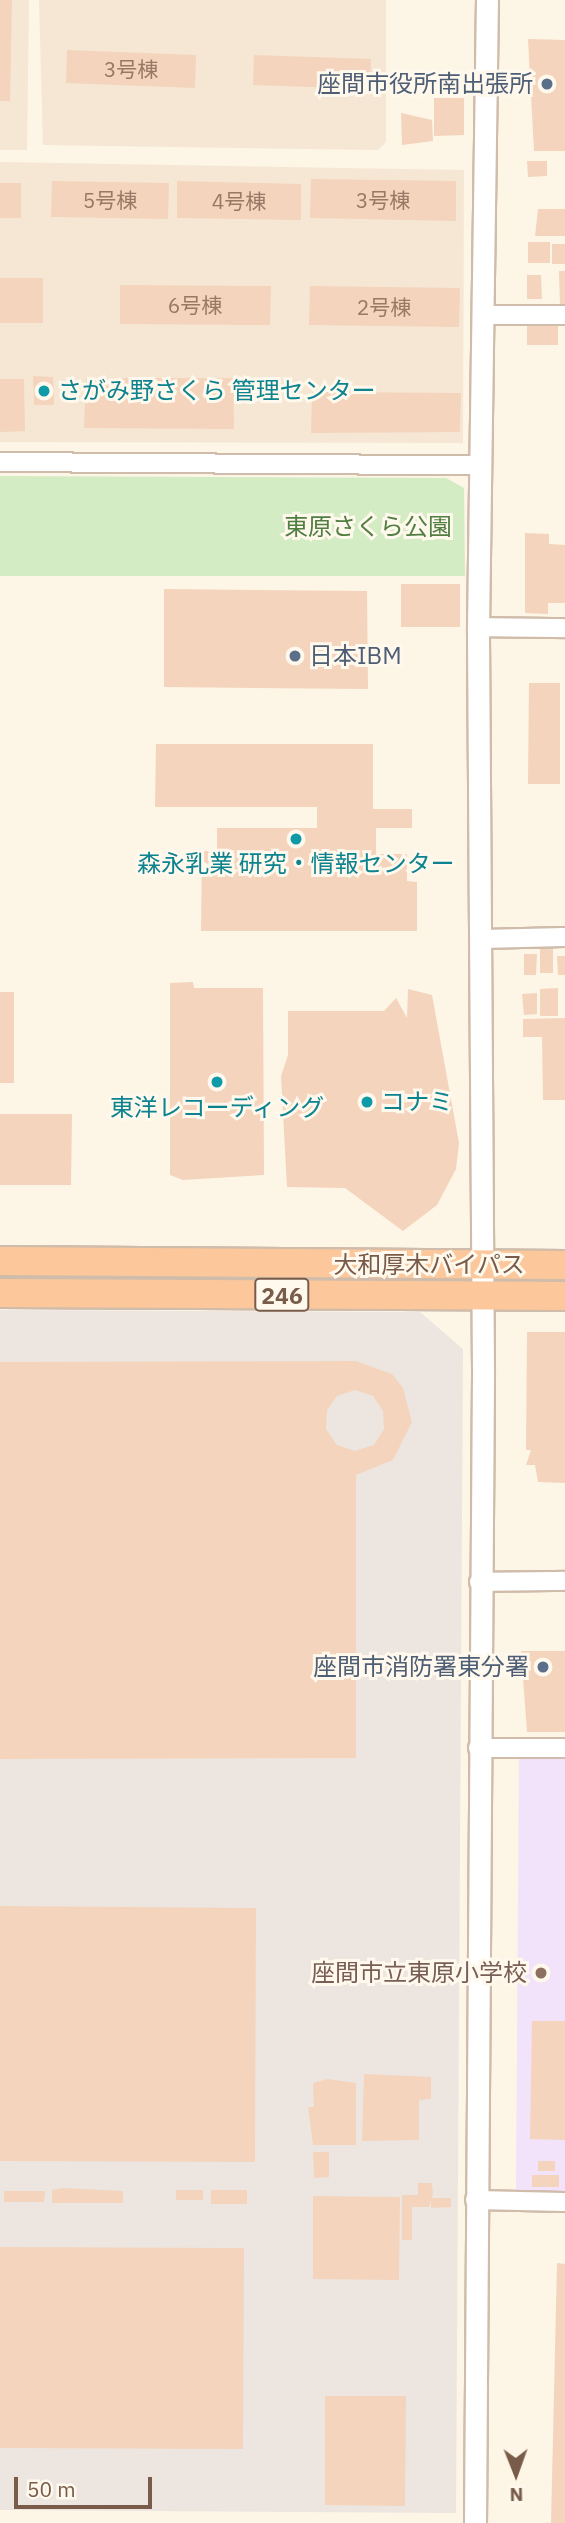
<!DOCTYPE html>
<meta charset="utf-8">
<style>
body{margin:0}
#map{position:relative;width:565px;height:2523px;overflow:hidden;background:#fdf5e6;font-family:"IBM Plex Sans","Noto Sans JP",sans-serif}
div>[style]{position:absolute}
.residential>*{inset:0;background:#f5e7d4}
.industrial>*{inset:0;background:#ede6e0}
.education>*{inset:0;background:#f2e2fa}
.green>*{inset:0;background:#d3ecc3}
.building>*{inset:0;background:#f4d4bc}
.roads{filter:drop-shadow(2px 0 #cfbcab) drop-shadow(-2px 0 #cfbcab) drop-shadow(0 2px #cfbcab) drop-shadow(0 -2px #cfbcab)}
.minor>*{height:18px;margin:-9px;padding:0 9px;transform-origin:9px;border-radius:9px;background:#fff}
.tertiary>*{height:21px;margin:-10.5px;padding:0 10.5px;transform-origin:10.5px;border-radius:10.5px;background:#fff}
.trunk>*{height:28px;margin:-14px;padding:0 14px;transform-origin:14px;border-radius:14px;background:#fcc89b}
.dots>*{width:19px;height:19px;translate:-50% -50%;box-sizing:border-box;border:4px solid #fff8ed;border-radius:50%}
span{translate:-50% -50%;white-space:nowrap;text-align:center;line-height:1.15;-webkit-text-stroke:6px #fff8ed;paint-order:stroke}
.number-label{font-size:21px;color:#977966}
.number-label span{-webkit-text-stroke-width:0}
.shield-label span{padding:2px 5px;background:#fff8ed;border:2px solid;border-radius:5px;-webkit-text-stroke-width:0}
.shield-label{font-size:23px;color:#785b49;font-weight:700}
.service-label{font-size:24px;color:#4e5e75}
.right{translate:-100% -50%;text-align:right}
.left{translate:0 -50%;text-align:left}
.culture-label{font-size:24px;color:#0d838f}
.park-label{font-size:24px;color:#517e41}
.street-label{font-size:24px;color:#785b49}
.education-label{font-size:24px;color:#785e54}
.north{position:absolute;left:481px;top:2439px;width:70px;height:70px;-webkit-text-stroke:5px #fff8ed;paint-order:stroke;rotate:179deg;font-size:19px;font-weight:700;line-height:28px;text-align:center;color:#785b49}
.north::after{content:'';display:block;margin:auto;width:24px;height:32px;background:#785b49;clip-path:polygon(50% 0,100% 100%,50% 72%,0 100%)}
.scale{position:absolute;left:14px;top:2477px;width:138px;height:32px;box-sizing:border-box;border:4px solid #785b49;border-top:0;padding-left:9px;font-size:21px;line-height:24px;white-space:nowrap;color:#785b49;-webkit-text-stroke:5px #fff8ed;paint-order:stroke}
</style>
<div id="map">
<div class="residential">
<i style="clip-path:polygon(0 0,29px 0,27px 150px,0 150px)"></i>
<i style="clip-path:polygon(39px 0,386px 0,386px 142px,378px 150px,43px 145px)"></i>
<i style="clip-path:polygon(0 162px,464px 170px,463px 443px,0 442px)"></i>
</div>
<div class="industrial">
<i style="clip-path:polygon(0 1310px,420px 1312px,463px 1349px,456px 2513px,0 2510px)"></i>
</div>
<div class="education">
<i style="clip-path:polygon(519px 1754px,565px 1754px,565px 2192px,516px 2192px)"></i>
</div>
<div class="green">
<i style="clip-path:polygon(0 476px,446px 478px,464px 488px,465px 576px,0 576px)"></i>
</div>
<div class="building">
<i style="clip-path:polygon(0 0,12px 0,10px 101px,0 101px)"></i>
<i style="clip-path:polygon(528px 39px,565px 40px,565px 151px,534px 151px)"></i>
<i style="clip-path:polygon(67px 50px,196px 55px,195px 88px,66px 83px)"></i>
<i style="clip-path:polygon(254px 55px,371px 59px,370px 89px,253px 85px)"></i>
<i style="clip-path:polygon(434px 98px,464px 98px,464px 135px,434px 136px)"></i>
<i style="clip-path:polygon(401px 113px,432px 120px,433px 141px,402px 145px)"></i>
<i style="clip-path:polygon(527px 161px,547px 161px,547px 176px,528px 177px)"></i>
<i style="clip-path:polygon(311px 179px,456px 181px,456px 221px,310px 218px)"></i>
<i style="clip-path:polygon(52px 181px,169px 183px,168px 219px,51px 217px)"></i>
<i style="clip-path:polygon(177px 181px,301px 184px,301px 220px,177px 218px)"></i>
<i style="clip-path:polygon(0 183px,21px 183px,21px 218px,0 218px)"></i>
<i style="clip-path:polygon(538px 209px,565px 209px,565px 236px,535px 236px)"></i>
<i style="clip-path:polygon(528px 242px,550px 242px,550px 263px,528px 263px)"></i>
<i style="clip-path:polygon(552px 244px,565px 244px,565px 264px,552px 264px)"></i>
<i style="clip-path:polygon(559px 271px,565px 271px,565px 304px,560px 304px)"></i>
<i style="clip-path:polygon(527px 275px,541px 275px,542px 299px,527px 299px)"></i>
<i style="clip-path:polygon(0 278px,43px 278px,43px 323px,0 323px)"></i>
<i style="clip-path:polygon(120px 285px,271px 286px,270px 325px,120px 324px)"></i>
<i style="clip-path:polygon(310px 286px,460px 288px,459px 327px,309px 325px)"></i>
<i style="clip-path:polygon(558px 322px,558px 345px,527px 345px,527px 323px)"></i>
<i style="clip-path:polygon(33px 376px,53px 377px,54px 405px,34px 405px)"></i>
<i style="clip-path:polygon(86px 378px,233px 378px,234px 429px,84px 428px)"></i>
<i style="clip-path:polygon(0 379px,24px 379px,25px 431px,0 432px)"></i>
<i style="clip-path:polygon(312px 392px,461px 393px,460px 432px,311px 433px)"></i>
<i style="clip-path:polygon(525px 533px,549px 534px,549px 544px,565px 545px,565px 603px,548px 603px,548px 614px,525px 613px)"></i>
<i style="clip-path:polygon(401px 584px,460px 584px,460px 627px,401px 627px)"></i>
<i style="clip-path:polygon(164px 589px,367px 591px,368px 689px,164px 687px)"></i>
<i style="clip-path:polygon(529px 683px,560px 683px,560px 784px,528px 784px)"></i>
<i style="clip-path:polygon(156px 744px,373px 744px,373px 809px,412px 809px,412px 828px,376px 828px,376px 854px,407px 854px,407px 881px,417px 882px,417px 931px,201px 931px,202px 851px,217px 851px,217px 828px,317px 828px,317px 807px,155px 807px)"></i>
<i style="clip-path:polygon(540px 948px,553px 948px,553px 973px,540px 973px)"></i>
<i style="clip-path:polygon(524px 954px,537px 954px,536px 975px,524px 975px)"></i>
<i style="clip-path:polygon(557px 956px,565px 956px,565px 975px,558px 975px)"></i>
<i style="clip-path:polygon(193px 982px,194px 988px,263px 988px,264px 1175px,183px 1180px,170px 1175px,170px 983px)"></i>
<i style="clip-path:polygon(558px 988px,558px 1016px,540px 1016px,540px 989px)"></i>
<i style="clip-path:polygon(408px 989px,432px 995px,459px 1143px,456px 1169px,437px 1205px,403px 1231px,345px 1188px,287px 1187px,281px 1076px,288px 1055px,288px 1011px,384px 1011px,396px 998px,407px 1018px)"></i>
<i style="clip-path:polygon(0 992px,14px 992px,14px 1083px,0 1083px)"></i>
<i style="clip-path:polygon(537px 993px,537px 1014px,524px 1015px,522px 994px)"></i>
<i style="clip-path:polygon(565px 1018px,565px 1100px,543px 1100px,542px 1037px,523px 1037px,523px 1019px)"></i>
<i style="clip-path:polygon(0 1114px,72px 1114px,71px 1185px,0 1185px)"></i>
<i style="clip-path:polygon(527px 1332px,565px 1332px,565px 1483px,538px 1482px,535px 1465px,526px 1465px,531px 1450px,526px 1450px)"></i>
<i style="clip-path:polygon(evenodd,356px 1361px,392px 1374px,403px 1388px,412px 1422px,393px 1460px,356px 1475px,356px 1758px,0 1759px,0 1362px,356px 1361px,355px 1390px,373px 1396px,383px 1411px,384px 1429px,374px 1445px,355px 1451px,337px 1445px,326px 1429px,327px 1410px,337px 1396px,355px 1390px)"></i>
<i style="clip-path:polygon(521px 1651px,565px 1651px,565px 1732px,527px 1732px)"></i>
<i style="clip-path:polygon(0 1906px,256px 1908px,255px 2162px,0 2161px)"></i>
<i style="clip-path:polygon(532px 2021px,565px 2021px,565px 2140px,530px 2139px)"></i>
<i style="clip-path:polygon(364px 2074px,431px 2077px,431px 2099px,419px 2100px,419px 2140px,362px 2141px)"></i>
<i style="clip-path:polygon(328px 2079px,356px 2083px,356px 2145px,313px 2145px,308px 2107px,314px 2107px,313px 2083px)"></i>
<i style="clip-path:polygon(313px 2152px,329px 2152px,329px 2177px,314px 2178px)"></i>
<i style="clip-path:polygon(538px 2161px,555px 2161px,555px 2171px,538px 2171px)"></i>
<i style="clip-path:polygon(532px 2175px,559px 2175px,559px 2187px,532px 2187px)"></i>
<i style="clip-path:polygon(418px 2183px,432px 2183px,433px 2194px,429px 2207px,412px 2207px,412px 2240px,402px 2240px,402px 2195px,418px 2195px)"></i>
<i style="clip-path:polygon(63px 2188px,123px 2191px,123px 2203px,52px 2203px,52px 2190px)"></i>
<i style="clip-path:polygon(176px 2190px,203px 2190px,203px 2200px,176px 2200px)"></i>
<i style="clip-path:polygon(211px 2190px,247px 2190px,247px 2204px,211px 2204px)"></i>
<i style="clip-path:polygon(4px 2191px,45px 2191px,44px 2202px,4px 2202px)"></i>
<i style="clip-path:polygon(313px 2196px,400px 2197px,399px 2280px,313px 2279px)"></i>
<i style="clip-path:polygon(431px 2198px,451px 2198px,451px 2207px,431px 2208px)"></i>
<i style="clip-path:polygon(0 2247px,244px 2248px,243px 2449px,0 2448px)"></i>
<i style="clip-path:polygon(557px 2263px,565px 2264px,565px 2523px,551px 2523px)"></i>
<i style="clip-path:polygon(325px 2396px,406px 2396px,405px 2506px,325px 2505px)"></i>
</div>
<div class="roads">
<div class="minor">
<i style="left:482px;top:315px;width:83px"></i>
<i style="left:0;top:462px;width:480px;rotate:0.4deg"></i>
<i style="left:478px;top:627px;width:87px;rotate:0.7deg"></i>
<i style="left:481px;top:939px;width:84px;rotate:-1.4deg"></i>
<i style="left:479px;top:1582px;width:86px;rotate:-0.7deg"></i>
<i style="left:478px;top:1748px;width:87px"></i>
<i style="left:475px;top:2200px;width:90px;rotate:1.3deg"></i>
</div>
<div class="tertiary">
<i style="left:475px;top:2523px;width:1152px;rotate:-89.6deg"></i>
<i style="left:483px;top:1371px;width:744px;rotate:-90.39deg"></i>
<i style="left:478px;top:627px;width:627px;rotate:-89.18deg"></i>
</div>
<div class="trunk">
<i style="left:0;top:1261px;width:565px;rotate:0.41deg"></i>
<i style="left:0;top:1293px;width:565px;rotate:0.3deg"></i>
</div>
</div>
<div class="dots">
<i style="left:547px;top:84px;background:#5c6f8a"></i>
<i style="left:44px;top:391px;background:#0f9aa8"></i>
<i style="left:295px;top:656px;background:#5c6f8a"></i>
<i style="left:296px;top:839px;background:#0f9aa8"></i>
<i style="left:217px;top:1082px;background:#0f9aa8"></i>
<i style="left:367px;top:1102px;background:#0f9aa8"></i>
<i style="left:543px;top:1667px;background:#5c6f8a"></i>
<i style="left:541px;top:1973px;background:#8d6e63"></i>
</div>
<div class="number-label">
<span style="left:131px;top:69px">3号棟</span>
<span style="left:110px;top:200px">5号棟</span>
<span style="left:383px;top:200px">3号棟</span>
<span style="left:239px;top:201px">4号棟</span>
<span style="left:195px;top:305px">6号棟</span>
<span style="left:384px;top:307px">2号棟</span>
</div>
<div class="shield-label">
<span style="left:282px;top:1295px">246</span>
</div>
<div class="service-label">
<span class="right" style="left:533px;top:84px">座間市役所南出張所</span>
<span class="left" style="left:309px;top:656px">日本IBM</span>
<span class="right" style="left:529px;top:1667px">座間市消防署東分署</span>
</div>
<div class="culture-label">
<span class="left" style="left:58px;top:391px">さがみ野さくら 管理センター</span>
<span style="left:296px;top:864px">森永乳業 研究・情報センター</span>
<span class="left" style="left:381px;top:1102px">コナミ</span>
<span style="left:217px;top:1108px">東洋レコーディング</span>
</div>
<div class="park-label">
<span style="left:368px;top:527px">東原さくら公園</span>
</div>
<div class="street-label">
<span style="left:429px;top:1265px">大和厚木バイパス</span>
</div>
<div class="education-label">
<span class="right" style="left:527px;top:1973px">座間市立東原小学校</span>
</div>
<div class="north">N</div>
<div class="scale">50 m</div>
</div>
